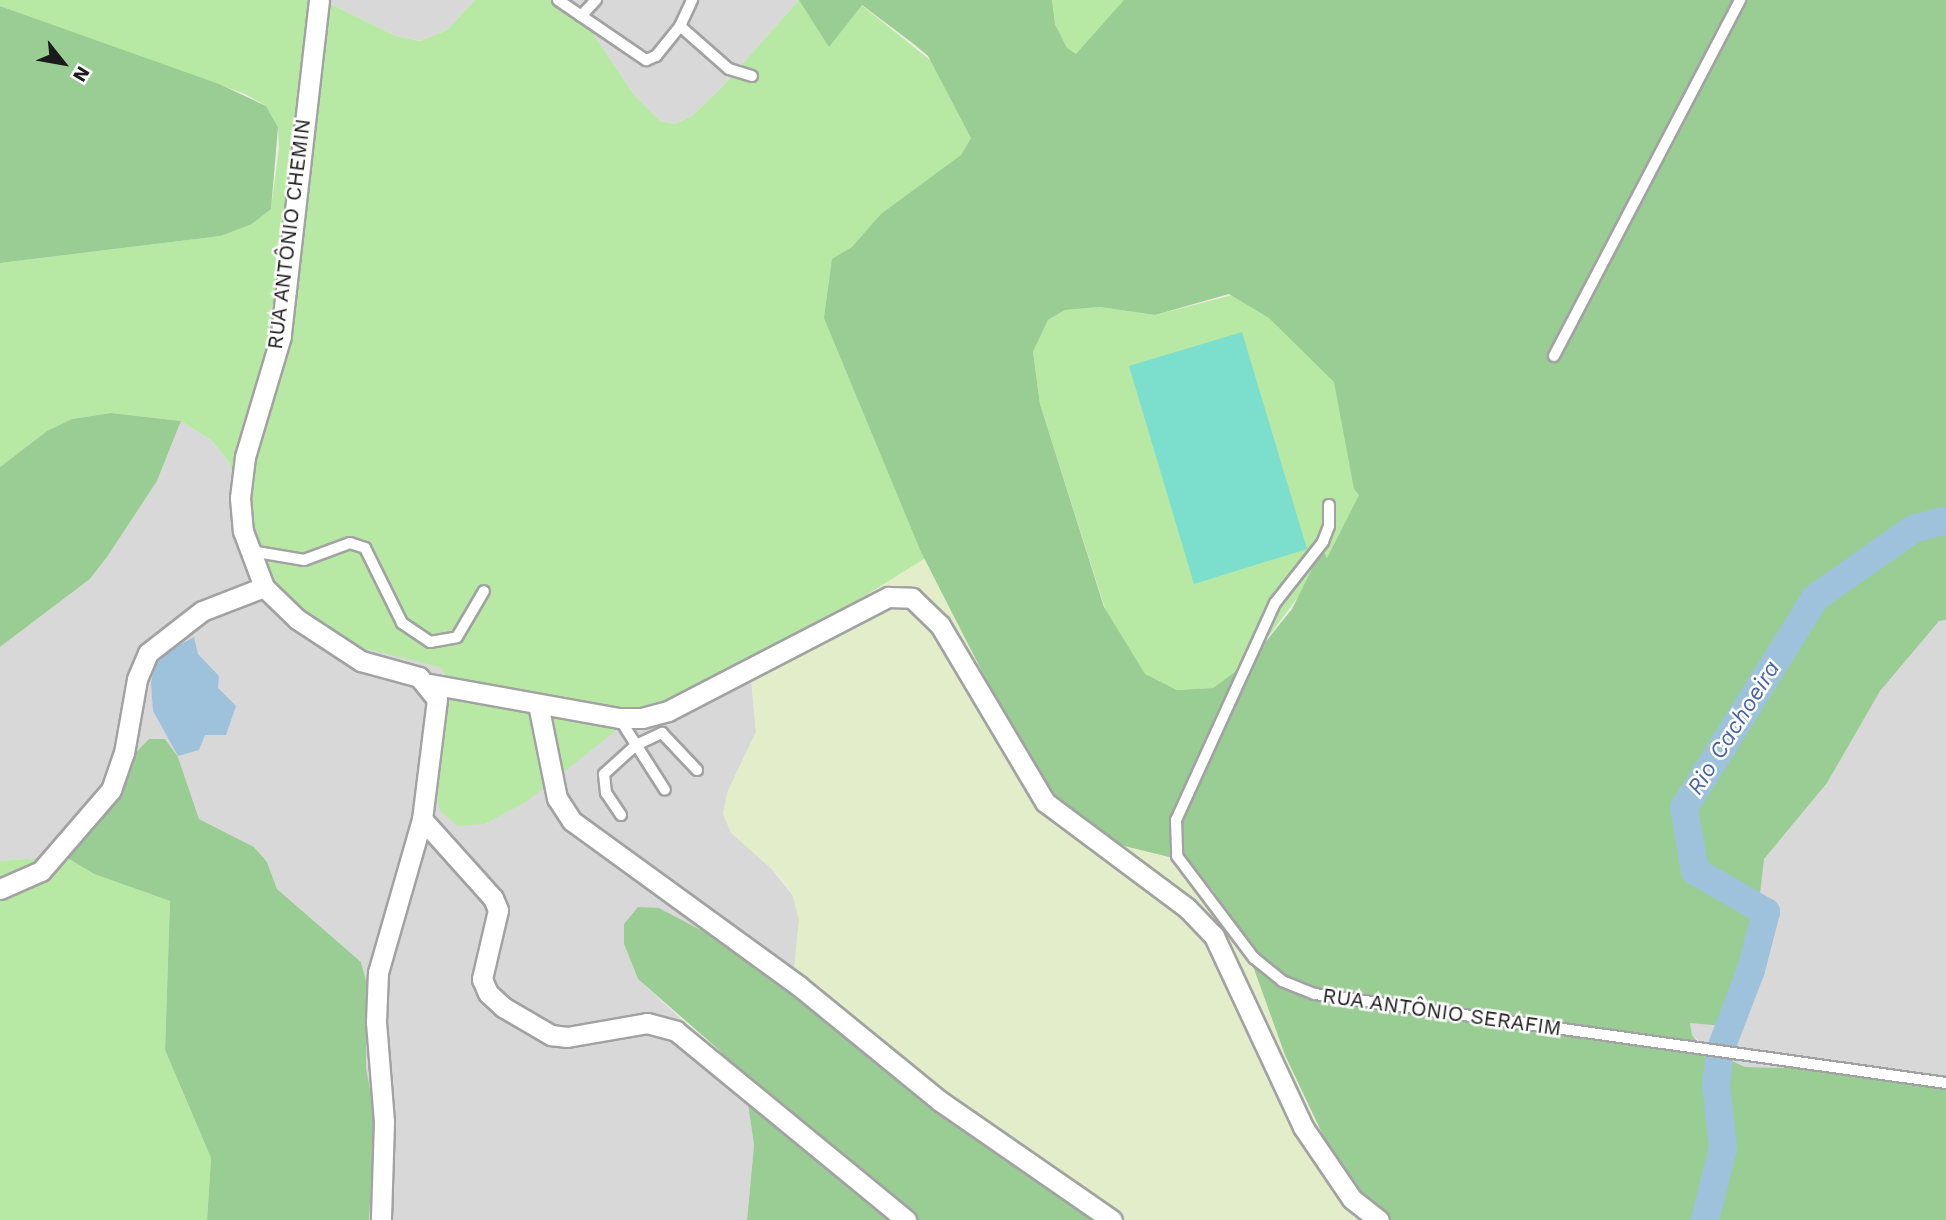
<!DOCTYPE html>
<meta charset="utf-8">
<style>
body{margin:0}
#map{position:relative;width:1946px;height:1220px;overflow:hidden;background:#edebe0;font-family:"Work Sans",sans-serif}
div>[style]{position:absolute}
.residential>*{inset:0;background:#d9d8d8}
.farmland>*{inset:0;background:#e3edca}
.grass>*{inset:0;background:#b8e9a4}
.forest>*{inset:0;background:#99cd94}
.pitch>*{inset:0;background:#7cdecc}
.water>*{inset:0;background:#9fc2dc}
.river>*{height:28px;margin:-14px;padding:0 14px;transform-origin:14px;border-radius:14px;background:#9fc2dc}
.roads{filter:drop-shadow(2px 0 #a2a2a2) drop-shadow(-2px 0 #a2a2a2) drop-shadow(0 2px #a2a2a2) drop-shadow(0 -2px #a2a2a2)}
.lane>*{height:10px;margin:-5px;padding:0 5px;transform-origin:5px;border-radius:5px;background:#fff}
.street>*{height:19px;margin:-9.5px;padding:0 9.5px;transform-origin:9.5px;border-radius:9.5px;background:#fff}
span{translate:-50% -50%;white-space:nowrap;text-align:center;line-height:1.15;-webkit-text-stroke:5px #fff;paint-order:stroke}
.street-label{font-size:21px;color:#1b1b1b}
.water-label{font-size:23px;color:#4765ab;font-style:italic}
.north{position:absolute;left:28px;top:28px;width:70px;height:70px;-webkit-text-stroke:5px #fff;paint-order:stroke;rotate:121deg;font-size:19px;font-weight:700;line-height:28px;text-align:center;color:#1b1b1b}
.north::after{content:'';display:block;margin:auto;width:24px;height:32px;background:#1b1b1b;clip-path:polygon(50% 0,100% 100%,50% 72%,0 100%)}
</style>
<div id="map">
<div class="residential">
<i style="clip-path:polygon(322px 0,475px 0,447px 30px,420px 41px,396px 36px)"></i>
<i style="clip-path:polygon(559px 0,799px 0,721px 88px,692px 116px,675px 124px,660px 121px,634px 95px,576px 8px)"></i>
<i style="clip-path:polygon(181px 421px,212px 441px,229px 462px,235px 480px,418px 658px,440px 667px,452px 685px,440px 755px,607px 734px,643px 709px,750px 667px,756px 732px,727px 793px,767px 863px,793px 896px,799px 920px,792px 990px,701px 930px,659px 908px,624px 924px,624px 944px,638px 979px,733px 1067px,748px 1104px,754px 1145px,747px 1220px,369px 1220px,375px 1115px,366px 1068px,367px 985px,361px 962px,277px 889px,267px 862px,254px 847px,199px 819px,178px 757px,149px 739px,121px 767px,64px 856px,0 861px,0 647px,90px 579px,107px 557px,157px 481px)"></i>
<i style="clip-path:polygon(1946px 620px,1946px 1077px,1908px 1082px,1745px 1067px,1721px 1060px,1692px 1035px,1687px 1010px,1755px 868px,1827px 783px,1891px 663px,1938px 621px)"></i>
</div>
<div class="farmland">
<i style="clip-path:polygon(937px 551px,1149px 850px,1194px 872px,1212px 889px,1240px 930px,1301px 1092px,1345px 1182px,1376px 1220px,1117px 1220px,792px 990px,799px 920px,793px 896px,785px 881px,731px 833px,723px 814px,727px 793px,756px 732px,750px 667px)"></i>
</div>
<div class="grass">
<i style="clip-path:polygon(0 0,322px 0,396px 36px,420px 41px,447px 30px,475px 0,559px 0,576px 8px,634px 95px,660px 121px,675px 124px,692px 116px,721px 88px,799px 0,855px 0,955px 80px,974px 133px,961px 155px,941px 172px,937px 551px,750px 667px,643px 709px,526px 802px,484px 824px,458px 826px,440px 811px,434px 782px,452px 685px,440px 667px,333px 641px,275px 610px,229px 462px,212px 441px,181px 421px,111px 413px,72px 419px,47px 431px,0 467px,0 263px,221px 236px,252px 224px,271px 209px,279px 148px,278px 127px,266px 106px,245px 94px,0 6px)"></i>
<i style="clip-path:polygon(1052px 0,1153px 0,1079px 57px,1067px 49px,1055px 24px)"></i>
<i style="clip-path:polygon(1264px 287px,1336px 340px,1360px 494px,1327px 558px,1251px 660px,1213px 688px,1177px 690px,1142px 673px,1110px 624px,1040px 404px,1033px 352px,1048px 320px,1065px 310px,1100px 307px,1155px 315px)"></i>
<i style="clip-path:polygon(64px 856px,94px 874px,170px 901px,165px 1050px,211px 1158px,207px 1220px,0 1220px,0 861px)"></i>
</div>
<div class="forest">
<i style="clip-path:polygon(evenodd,799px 0,1052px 0,1055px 24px,1067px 48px,1076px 54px,1124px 0,1946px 0,1946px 620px,1939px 621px,1880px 691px,1827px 783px,1764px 859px,1758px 911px,1723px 1026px,1690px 1023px,1692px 1035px,1703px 1048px,1745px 1067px,1823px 1069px,1908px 1082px,1946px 1077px,1946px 1220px,1376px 1220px,1345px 1182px,1285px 1055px,1240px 930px,1212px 889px,1169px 857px,1096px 839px,1060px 824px,921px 552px,824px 318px,832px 259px,852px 247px,881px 214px,961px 155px,971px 138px,928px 56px,915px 45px,862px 5px,829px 47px,799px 0,1229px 294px,1269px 318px,1334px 382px,1354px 489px,1359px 495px,1327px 558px,1322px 549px,1292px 609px,1251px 660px,1213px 688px,1177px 690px,1145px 674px,1104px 607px,1040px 404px,1033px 352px,1048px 320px,1065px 310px,1100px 307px,1155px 315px,1229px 294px)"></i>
<i style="clip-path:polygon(0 6px,219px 84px,266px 106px,278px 127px,271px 209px,252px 224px,221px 236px,0 263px)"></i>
<i style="clip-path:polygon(111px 413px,181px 421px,157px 481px,107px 557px,90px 579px,0 647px,0 467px,47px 431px,72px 419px)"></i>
<i style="clip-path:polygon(149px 739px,165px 739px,178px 757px,199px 819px,254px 847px,267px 862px,277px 889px,361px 962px,367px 985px,366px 1068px,375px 1115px,369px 1220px,207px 1220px,211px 1158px,165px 1050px,170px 901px,94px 874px,64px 856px,121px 767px)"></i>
<i style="clip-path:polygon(638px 907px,659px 908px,701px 930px,1117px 1220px,747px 1220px,754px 1145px,748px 1104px,733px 1067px,719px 1050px,638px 979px,624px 944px,624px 924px)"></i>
</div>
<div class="pitch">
<i style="clip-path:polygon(1242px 332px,1307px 549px,1194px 584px,1129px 366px)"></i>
</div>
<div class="water">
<i style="clip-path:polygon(194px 637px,198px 654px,219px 676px,218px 688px,236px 706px,226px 735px,205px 735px,199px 750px,178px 756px,153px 711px,151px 683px,154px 667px,170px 650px)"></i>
</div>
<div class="river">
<i style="left:1705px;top:1220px;width:74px;rotate:-76deg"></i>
<i style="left:1723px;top:1148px;width:63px;rotate:-96.3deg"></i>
<i style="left:1716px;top:1085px;width:34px;rotate:-83deg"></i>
<i style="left:1720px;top:1051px;width:87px;rotate:-69.1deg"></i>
<i style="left:1751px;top:970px;width:60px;rotate:-75.5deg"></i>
<i style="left:1766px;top:912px;width:82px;rotate:-150deg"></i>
<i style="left:1695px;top:871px;width:64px;rotate:-99.9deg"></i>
<i style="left:1684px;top:808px;width:248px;rotate:-58deg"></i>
<i style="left:1815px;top:598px;width:120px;rotate:-35.1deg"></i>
<i style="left:1913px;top:529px;width:34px;rotate:-15deg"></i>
</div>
<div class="roads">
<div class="lane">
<i style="left:558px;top:0;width:107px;rotate:34.3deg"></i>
<i style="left:646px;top:60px;width:11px;rotate:-22deg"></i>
<i style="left:656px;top:56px;width:38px;rotate:-51deg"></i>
<i style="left:680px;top:26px;width:29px;rotate:-65deg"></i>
<i style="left:581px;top:16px;width:22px;rotate:-47deg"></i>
<i style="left:680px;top:26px;width:65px;rotate:41.3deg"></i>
<i style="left:729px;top:69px;width:24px;rotate:17deg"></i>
<i style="left:1554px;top:356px;width:402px;rotate:-62.4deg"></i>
<i style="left:1329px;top:505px;width:21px;rotate:90deg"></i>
<i style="left:1329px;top:526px;width:17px;rotate:111deg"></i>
<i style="left:1323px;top:542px;width:78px;rotate:128.2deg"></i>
<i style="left:1275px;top:603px;width:239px;rotate:114.5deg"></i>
<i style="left:1176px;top:820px;width:36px;rotate:88deg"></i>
<i style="left:1177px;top:856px;width:128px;rotate:53deg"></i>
<i style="left:1254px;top:958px;width:36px;rotate:39deg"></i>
<i style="left:1282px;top:981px;width:35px;rotate:22deg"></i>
<i style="left:1315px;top:994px;width:637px;rotate:8.03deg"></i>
<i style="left:251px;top:551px;width:54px;rotate:9.6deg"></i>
<i style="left:304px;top:560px;width:49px;rotate:-20.3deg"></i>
<i style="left:350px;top:543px;width:16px;rotate:18deg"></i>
<i style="left:365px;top:548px;width:84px;rotate:63.7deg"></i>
<i style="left:402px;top:623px;width:34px;rotate:34deg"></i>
<i style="left:430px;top:642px;width:27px;rotate:-10deg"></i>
<i style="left:457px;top:637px;width:53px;rotate:-59.6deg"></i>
<i style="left:619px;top:718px;width:85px;rotate:57.4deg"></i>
<i style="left:621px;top:815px;width:27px;rotate:-124deg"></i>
<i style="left:606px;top:793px;width:19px;rotate:-96deg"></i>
<i style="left:604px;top:774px;width:43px;rotate:-42.2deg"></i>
<i style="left:636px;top:745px;width:29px;rotate:-25deg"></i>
<i style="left:662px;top:733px;width:51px;rotate:46.6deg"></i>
</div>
<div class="street">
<i style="left:319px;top:0;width:338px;rotate:96.5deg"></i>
<i style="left:281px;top:336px;width:126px;rotate:106.6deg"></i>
<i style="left:245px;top:457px;width:41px;rotate:97deg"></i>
<i style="left:240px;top:498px;width:33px;rotate:85deg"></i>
<i style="left:243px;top:531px;width:60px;rotate:69.4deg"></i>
<i style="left:264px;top:587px;width:46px;rotate:44.1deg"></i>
<i style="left:297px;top:619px;width:77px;rotate:33.3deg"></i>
<i style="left:361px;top:661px;width:60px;rotate:15.4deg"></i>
<i style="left:419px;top:677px;width:28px;rotate:51deg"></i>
<i style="left:437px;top:699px;width:121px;rotate:97.1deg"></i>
<i style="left:422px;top:819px;width:159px;rotate:106deg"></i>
<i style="left:378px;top:972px;width:50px;rotate:92.3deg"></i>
<i style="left:376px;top:1022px;width:100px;rotate:85.4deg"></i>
<i style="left:384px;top:1122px;width:98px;rotate:91.8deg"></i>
<i style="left:430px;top:684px;width:192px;rotate:10.2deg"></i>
<i style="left:619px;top:718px;width:23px"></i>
<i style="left:642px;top:718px;width:27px;rotate:-15deg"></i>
<i style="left:668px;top:711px;width:248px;rotate:-27.4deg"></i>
<i style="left:888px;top:597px;width:24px;rotate:2deg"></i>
<i style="left:912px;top:598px;width:39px;rotate:44deg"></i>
<i style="left:940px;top:625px;width:206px;rotate:59.3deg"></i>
<i style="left:1045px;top:802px;width:177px;rotate:36.7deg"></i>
<i style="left:1187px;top:908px;width:39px;rotate:46deg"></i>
<i style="left:1214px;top:936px;width:211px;rotate:65deg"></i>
<i style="left:1303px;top:1127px;width:87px;rotate:55.8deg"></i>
<i style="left:1352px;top:1199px;width:34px;rotate:38deg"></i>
<i style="left:538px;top:704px;width:96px;rotate:78.6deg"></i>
<i style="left:557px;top:798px;width:27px;rotate:57deg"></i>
<i style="left:572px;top:821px;width:281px;rotate:36deg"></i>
<i style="left:799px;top:986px;width:182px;rotate:39.2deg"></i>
<i style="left:940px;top:1101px;width:209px;rotate:34.7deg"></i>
<i style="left:422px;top:819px;width:106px;rotate:48.1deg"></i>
<i style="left:493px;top:898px;width:13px;rotate:67deg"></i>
<i style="left:498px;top:910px;width:71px;rotate:103.1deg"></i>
<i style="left:482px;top:979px;width:15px;rotate:67deg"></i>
<i style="left:488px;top:993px;width:21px;rotate:43deg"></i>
<i style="left:503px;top:1007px;width:56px;rotate:30.3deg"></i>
<i style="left:551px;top:1035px;width:16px;rotate:7deg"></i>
<i style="left:567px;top:1037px;width:81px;rotate:-9.9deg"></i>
<i style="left:647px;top:1023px;width:30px;rotate:15deg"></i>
<i style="left:676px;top:1031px;width:298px;rotate:39.4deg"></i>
<i style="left:0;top:889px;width:45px;rotate:-23.7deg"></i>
<i style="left:41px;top:871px;width:107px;rotate:-49.2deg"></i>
<i style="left:111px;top:790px;width:39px;rotate:-71deg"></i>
<i style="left:124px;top:753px;width:75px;rotate:-80deg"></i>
<i style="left:137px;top:679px;width:28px;rotate:-67deg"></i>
<i style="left:148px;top:653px;width:68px;rotate:-37.9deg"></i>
<i style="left:202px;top:611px;width:66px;rotate:-21.2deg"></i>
</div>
</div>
<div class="street-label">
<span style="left:289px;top:234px;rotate:-83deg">RUA ANTÔNIO CHEMIN</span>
<span style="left:1442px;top:1012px;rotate:8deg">RUA ANTÔNIO SERAFIM</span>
</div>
<div class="water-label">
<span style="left:1734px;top:728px;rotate:-58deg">Rio Cachoeira</span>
</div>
<div class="north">N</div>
</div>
